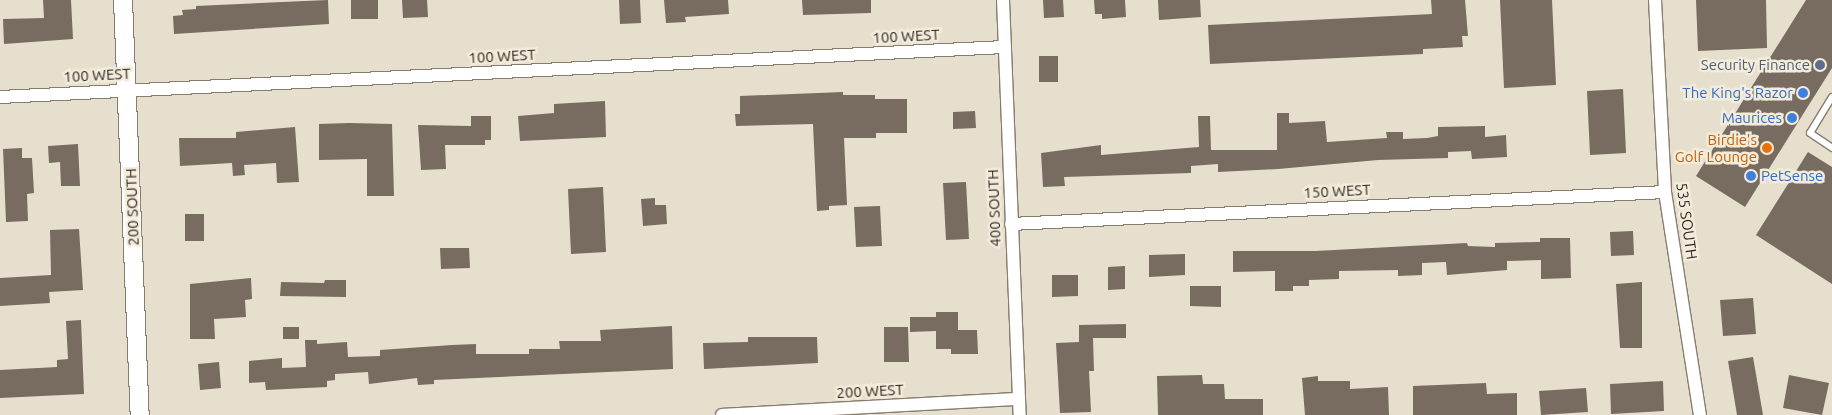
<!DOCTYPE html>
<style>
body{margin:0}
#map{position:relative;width:1832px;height:415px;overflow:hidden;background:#e6dfce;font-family:Ubuntu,sans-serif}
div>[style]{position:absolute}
.building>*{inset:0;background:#786b60}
.roads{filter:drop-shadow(1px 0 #857e6f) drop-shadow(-1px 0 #857e6f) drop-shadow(0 1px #857e6f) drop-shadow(0 -1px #857e6f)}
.lane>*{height:6px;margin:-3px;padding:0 3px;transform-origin:3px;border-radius:3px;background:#fff}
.street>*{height:12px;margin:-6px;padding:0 6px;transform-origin:6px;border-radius:6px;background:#fff}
.secondary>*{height:18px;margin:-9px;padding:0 9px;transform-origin:9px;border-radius:9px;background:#fff}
.dots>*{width:14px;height:14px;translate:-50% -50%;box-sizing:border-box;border:2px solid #f4ecdb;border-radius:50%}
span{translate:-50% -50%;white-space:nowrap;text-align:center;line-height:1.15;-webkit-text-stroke:5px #f4ecdb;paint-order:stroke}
.street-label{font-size:15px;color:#282620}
.service-label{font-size:15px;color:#4e5e75}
.right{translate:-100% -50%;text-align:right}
.shop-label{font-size:15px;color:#366cbe}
.left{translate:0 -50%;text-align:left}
.food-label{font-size:15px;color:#c56008}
</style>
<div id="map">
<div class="building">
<i style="clip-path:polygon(43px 0,71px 0,73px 39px,4px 44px,3px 19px,44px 18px)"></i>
<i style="clip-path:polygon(328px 0,329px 24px,174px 34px,173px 16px,183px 15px,182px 10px,196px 9px,196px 6px)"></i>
<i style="clip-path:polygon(351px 0,378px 0,378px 19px,351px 19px)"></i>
<i style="clip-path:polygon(402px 0,427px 0,428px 17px,403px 18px)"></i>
<i style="clip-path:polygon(619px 0,640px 0,641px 23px,620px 24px)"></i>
<i style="clip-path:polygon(664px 0,728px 0,729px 14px,685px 17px,686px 22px,666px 23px)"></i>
<i style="clip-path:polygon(802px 0,871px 0,871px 13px,803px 15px)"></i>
<i style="clip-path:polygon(1043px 0,1063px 0,1064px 17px,1044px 18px)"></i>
<i style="clip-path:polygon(1094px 0,1125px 0,1126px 17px,1102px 19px,1102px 14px,1095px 14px)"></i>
<i style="clip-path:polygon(1158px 0,1200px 0,1201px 17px,1159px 20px)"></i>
<i style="clip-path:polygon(1431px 0,1465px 0,1468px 36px,1462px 36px,1463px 47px,1423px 49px,1423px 54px,1210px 64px,1208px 25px,1432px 14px)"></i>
<i style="clip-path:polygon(1500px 0,1552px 0,1556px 85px,1504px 88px)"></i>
<i style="clip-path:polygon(1696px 0,1766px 0,1767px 48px,1698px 51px)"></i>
<i style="clip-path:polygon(1806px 0,1832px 0,1832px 68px,1745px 207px,1696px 176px)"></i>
<i style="clip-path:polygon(1039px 56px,1058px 56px,1058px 82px,1039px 82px)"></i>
<i style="clip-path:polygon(1623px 89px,1626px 153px,1590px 155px,1587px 91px)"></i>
<i style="clip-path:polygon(843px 92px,843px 95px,875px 95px,875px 99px,907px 99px,907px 133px,876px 133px,876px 138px,844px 138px,847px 205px,829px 206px,829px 210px,817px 211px,813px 124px,736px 126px,735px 114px,740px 114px,740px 96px)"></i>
<i style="clip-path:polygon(605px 101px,606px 137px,520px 141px,518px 116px,554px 113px,554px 104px)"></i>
<i style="clip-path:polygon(975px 111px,976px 128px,953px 129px,953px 112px)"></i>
<i style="clip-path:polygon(1277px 113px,1289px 113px,1289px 123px,1325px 121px,1327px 142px,1387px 138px,1386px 132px,1403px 132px,1403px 139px,1427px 138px,1438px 136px,1438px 127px,1485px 126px,1485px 137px,1506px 135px,1507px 157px,1472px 159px,1471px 151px,1448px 152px,1448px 158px,1378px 160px,1278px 169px,1218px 172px,1218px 164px,1191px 166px,1191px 173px,1064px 177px,1065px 186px,1043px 187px,1041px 153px,1101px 145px,1101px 155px,1199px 147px,1198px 116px,1210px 116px,1211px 150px,1277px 150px)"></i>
<i style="clip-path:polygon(471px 116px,491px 116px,491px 140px,485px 140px,485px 145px,445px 145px,446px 169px,421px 170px,418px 125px,471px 126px)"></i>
<i style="clip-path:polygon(349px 123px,392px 124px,394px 196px,367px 196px,367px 159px,319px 160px,319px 124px)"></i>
<i style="clip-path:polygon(295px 127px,299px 182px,277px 183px,276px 163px,244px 165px,245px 175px,233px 176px,232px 163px,180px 166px,179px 138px,236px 138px,236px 132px)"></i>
<i style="clip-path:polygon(78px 144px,80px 186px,61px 186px,60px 162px,49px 163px,48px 146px)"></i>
<i style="clip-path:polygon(22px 148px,22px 158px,32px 158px,34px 193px,27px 194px,28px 221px,6px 222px,3px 149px)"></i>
<i style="clip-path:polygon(1808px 152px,1832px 167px,1832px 284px,1756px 235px)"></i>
<i style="clip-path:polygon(966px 182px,969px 239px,946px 240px,943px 183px)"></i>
<i style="clip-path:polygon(603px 187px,606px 252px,571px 254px,568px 189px)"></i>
<i style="clip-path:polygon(655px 198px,655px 205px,666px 205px,667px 224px,643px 226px,641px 199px)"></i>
<i style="clip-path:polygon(880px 206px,882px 246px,856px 247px,854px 207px)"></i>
<i style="clip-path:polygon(185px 214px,204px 214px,204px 241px,185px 241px)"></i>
<i style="clip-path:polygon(79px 229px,83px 290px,49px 292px,50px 303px,0 306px,0 278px,51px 275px,50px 230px)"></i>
<i style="clip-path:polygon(1633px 231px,1634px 255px,1611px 256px,1610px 232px)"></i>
<i style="clip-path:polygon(1540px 238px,1570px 238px,1571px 278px,1541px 279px,1541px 260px,1507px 261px,1507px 270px,1447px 275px,1446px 262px,1422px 263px,1422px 275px,1398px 276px,1398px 270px,1339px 271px,1339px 279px,1309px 280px,1309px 286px,1293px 286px,1293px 291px,1275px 291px,1275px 271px,1233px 272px,1233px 251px,1315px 251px,1467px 243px,1468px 246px,1495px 247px,1495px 243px,1540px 242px)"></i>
<i style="clip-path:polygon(440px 248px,469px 248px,470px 268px,441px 269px)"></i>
<i style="clip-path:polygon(1185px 254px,1185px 275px,1149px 277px,1149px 255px)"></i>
<i style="clip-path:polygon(1125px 266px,1125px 289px,1108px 290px,1108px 267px)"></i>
<i style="clip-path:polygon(1052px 275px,1078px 275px,1078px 296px,1052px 297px)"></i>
<i style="clip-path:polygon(251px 278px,252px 299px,245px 300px,246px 317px,214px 319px,215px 339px,190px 339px,190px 284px)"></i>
<i style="clip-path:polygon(325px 280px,346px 280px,346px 297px,280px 296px,281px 282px,324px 283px)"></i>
<i style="clip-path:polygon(1642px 282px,1642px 348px,1620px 348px,1616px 284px)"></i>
<i style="clip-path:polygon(1190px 286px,1221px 286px,1221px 307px,1190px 306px)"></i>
<i style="clip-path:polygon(1753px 298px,1756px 334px,1723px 336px,1720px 300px)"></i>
<i style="clip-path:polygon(936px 312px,958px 312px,958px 330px,977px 330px,978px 354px,951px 354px,951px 349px,936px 349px,936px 331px,910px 332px,910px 317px,936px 317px)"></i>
<i style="clip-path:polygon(81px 320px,84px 394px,0 398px,0 370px,57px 367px,57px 360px,68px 359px,66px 321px)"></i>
<i style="clip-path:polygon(1126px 324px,1126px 338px,1093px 338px,1094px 371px,1089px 371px,1091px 412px,1060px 413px,1056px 343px,1079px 342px,1079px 325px)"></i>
<i style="clip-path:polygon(672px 326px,673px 369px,434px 380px,434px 384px,418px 385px,417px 378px,369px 384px,368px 372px,335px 374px,335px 380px,327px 381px,327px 387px,266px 390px,265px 382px,249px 383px,249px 361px,282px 358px,282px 368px,306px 367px,305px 340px,317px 340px,317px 344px,347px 342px,348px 357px,380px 356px,380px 350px,452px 345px,476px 344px,476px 354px,529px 354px,529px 349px,560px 349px,559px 341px,601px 341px,600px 330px)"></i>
<i style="clip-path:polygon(283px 327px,299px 327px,299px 339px,283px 339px)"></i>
<i style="clip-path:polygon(884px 327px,908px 327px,909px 362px,884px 362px)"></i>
<i style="clip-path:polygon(748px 337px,817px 337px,818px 363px,704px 369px,703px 343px,748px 342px)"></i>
<i style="clip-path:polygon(1753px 357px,1763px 415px,1737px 415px,1728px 361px)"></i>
<i style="clip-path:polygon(219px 362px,221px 388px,200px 390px,198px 364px)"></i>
<i style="clip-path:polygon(1202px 375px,1203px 384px,1224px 384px,1225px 399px,1263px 399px,1263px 415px,1158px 415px,1157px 376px)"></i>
<i style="clip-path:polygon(1789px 375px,1829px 383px,1822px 415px,1783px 408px)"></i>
<i style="clip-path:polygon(1318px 376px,1318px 381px,1350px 381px,1350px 389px,1388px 387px,1389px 415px,1305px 415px,1302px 378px)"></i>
<i style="clip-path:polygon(1663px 381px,1664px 411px,1611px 414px,1610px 384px)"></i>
<i style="clip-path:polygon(1486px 383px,1487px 394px,1517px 393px,1517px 415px,1413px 415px,1413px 386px)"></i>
<i style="clip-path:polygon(1586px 388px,1588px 412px,1541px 415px,1539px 391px)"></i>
</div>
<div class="roads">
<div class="lane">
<i style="left:1832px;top:97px;width:42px;rotate:121.4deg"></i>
<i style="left:1810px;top:133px;width:27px;rotate:34deg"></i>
</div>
<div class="street">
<i style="left:1003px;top:0;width:415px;rotate:87.7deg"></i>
<i style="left:1655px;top:0;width:192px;rotate:87deg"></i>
<i style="left:1665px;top:192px;width:226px;rotate:81.1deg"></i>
<i style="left:0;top:97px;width:1006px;rotate:-2.85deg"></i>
<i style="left:1011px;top:224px;width:655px;rotate:-2.8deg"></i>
<i style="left:722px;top:415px;width:297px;rotate:-3.1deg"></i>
</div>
<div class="secondary">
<i style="left:123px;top:0;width:415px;rotate:87.7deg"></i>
</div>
</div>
<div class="dots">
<i style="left:1820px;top:65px;background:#5c6f8a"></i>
<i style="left:1803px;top:93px;background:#3f7fe0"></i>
<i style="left:1792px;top:118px;background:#3f7fe0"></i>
<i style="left:1767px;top:148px;background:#e8710a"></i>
<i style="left:1751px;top:176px;background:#3f7fe0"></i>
</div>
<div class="street-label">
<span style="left:906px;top:36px;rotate:-3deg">100 WEST</span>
<span style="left:502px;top:56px;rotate:-3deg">100 WEST</span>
<span style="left:97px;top:75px;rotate:-3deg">100 WEST</span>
<span style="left:1337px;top:191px;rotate:-3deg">150 WEST</span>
<span style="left:132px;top:207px;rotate:-92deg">200 SOUTH</span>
<span style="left:994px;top:208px;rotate:-92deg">400 SOUTH</span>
<span style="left:1687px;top:221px;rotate:82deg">535 SOUTH</span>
<span style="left:870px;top:391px;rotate:-3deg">200 WEST</span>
</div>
<div class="service-label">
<span class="right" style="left:1810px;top:65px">Security Finance</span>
</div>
<div class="shop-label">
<span class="right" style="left:1793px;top:93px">The King's Razor</span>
<span class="right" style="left:1782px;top:118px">Maurices</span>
<span class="left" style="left:1761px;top:176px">PetSense</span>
</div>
<div class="food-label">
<span class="right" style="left:1757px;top:148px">Birdie's<br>Golf Lounge</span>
</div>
</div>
